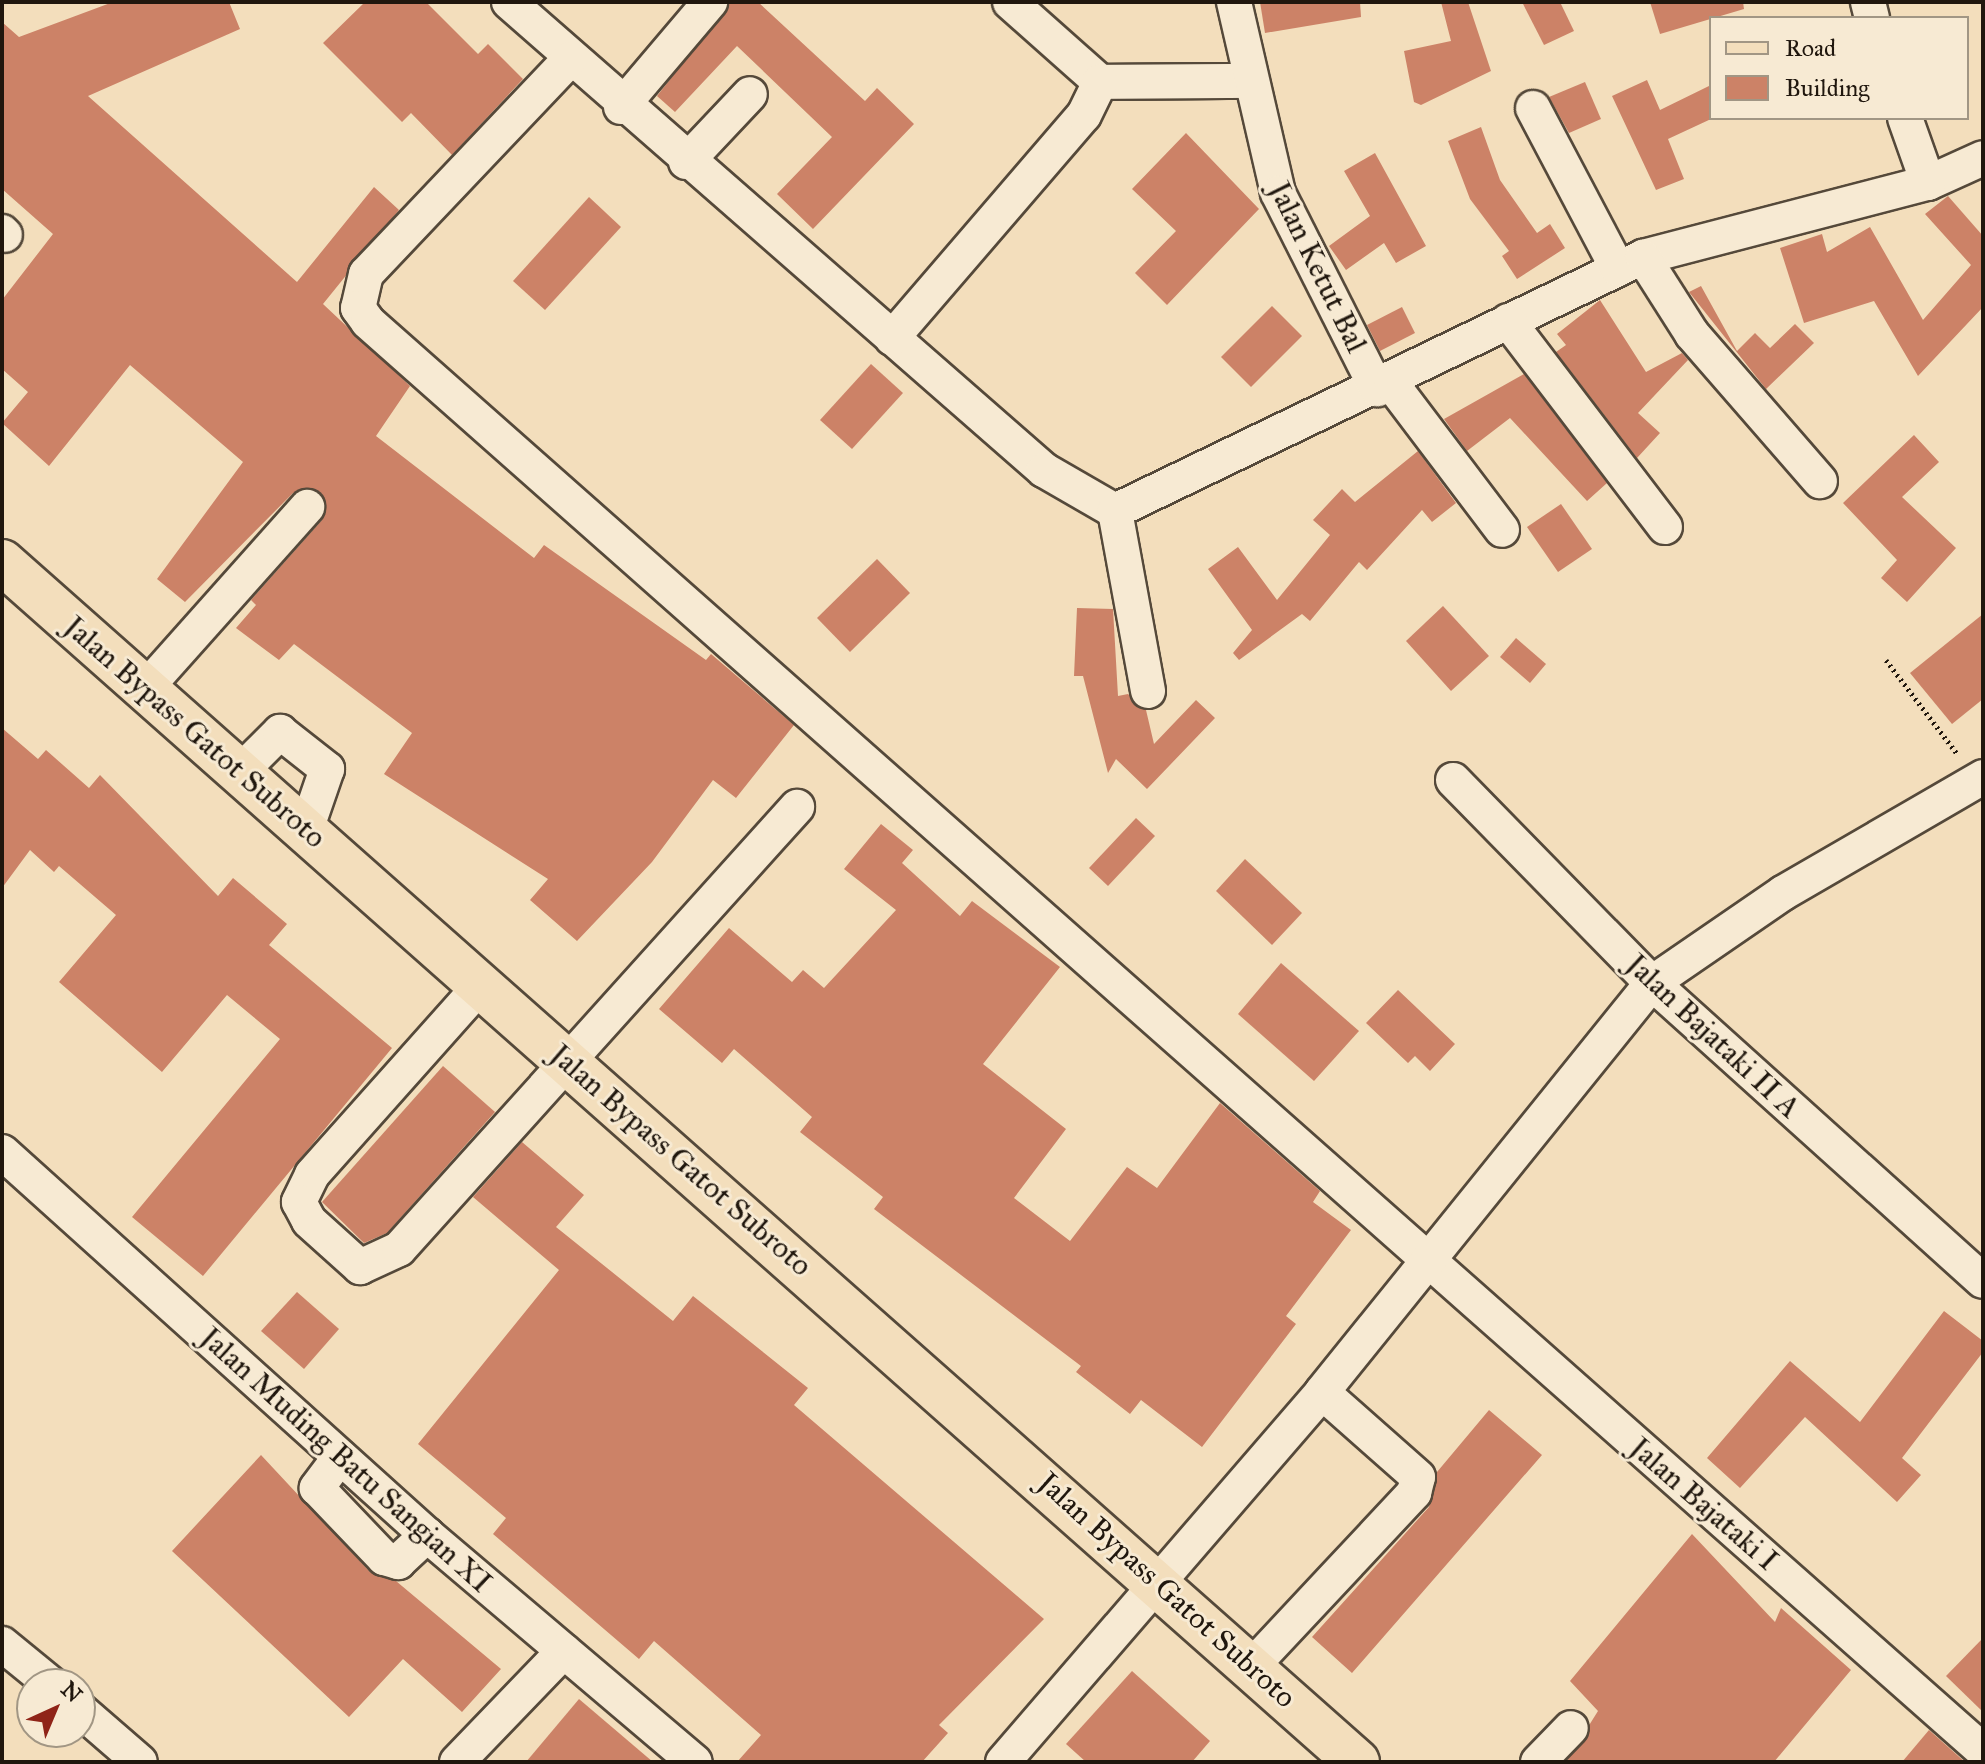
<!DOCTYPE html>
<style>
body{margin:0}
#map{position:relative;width:1985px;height:1764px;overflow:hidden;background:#f3debc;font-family:"IM FELL Great Primer",serif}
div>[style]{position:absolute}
.building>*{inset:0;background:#cc8267}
.path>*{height:5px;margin-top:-2.5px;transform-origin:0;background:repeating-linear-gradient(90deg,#20170e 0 2px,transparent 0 6px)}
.roads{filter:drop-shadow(2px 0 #55493a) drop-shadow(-2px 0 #55493a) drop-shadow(0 2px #55493a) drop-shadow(0 -2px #55493a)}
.minor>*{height:34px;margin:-17px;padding:0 17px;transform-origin:17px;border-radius:17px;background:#f7ead3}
.major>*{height:44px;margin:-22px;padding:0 22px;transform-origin:22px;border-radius:22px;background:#f3debc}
span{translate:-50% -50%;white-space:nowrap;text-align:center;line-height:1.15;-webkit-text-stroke:6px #f7ead3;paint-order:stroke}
.street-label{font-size:30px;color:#20170e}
.frame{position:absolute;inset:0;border:4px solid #20170e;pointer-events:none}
.legend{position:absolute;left:1709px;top:16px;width:260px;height:104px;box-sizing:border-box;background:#f7ead3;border:2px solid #a19684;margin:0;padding:10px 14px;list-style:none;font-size:24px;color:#20170e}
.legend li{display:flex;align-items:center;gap:16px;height:40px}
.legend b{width:40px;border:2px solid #a19684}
.north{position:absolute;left:16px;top:1668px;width:80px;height:80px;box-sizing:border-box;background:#f7ead3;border:2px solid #a19684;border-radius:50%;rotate:44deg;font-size:22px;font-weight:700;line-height:32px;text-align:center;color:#20170e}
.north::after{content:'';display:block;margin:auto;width:28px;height:36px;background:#8f2418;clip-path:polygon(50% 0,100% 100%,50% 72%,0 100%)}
</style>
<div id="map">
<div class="building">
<i style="clip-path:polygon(113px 2px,229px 2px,240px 29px,88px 96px,297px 282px,374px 187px,399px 210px,323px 304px,410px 386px,376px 436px,534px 558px,544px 545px,706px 660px,711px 654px,794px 725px,736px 798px,713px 780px,652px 862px,577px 941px,530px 900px,548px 879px,384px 774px,412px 733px,294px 644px,279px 660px,236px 628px,256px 605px,251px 600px,322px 520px,321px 493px,293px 493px,185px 602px,157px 579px,243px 462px,130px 365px,49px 466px,2px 423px,28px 392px,2px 369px,2px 300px,53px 234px,2px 189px,2px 22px,19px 37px)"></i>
<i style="clip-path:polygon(365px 2px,426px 2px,478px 54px,488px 44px,523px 79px,452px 155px,411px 113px,402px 122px,323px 43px)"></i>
<i style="clip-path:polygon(731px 2px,758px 2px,865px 101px,877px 88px,914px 124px,813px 229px,777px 194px,832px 137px,737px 46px,675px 112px,657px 96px)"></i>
<i style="clip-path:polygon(1260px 2px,1360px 2px,1361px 17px,1265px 33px)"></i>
<i style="clip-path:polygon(1441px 2px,1468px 2px,1491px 71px,1421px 105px,1414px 102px,1404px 51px,1451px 41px)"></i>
<i style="clip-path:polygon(1522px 2px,1560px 2px,1574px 31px,1544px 45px)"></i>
<i style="clip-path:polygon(1650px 2px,1743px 2px,1744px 9px,1660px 34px)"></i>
<i style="clip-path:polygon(1647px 80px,1660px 110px,1711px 85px,1711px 119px,1668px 139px,1684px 179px,1656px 190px,1612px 96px)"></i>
<i style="clip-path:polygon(1585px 82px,1601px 119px,1569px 133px,1549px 97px)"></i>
<i style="clip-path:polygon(1481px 127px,1500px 180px,1537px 233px,1550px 224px,1565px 248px,1517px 279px,1502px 256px,1509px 251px,1470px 199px,1448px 141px)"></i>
<i style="clip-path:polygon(1186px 133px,1259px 209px,1167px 305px,1135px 273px,1176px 231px,1132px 189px)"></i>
<i style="clip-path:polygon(1375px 153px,1426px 246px,1396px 263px,1384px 243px,1346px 270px,1329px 246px,1370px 216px,1344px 171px)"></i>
<i style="clip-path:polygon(1948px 196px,1983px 236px,1983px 307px,1918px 376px,1874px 301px,1804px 323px,1780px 248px,1822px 234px,1827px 252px,1870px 227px,1923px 320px,1971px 265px,1925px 214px)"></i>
<i style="clip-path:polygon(589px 197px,621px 227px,545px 310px,513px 281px)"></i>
<i style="clip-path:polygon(1701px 286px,1737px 351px,1755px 333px,1770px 348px,1795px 324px,1814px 343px,1766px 389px,1689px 292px)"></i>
<i style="clip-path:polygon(1600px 300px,1646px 372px,1682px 353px,1688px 360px,1638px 413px,1660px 433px,1637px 458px,1556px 352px,1566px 345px,1557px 334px)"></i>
<i style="clip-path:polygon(1272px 306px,1302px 336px,1251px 387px,1221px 357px)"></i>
<i style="clip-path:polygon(1402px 307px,1415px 333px,1380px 351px,1367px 325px)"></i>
<i style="clip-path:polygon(871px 364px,903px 393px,852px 449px,820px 420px)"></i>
<i style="clip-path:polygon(1524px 374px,1607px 483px,1587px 501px,1510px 418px,1467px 451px,1444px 419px)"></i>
<i style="clip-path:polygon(1914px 435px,1939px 462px,1902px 497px,1956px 548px,1907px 602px,1881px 578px,1897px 560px,1843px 503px)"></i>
<i style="clip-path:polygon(1418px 451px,1456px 503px,1432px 522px,1422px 510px,1367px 570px,1359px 562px,1310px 621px,1302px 614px,1239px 660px,1233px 653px,1252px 630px,1208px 569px,1238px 547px,1277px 600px,1330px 535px,1313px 520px,1342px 489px,1355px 502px)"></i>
<i style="clip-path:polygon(1561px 504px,1592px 549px,1558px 572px,1527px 527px)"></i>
<i style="clip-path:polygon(877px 559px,910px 593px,850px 652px,817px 618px)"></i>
<i style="clip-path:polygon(1443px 606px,1489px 656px,1451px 691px,1406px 641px)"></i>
<i style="clip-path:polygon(1077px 608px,1113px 609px,1118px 696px,1128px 694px,1146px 710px,1154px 744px,1196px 700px,1215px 718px,1147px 789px,1116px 759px,1108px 773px,1083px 676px,1074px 676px)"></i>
<i style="clip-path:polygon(1983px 614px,1983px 699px,1952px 724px,1910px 673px)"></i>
<i style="clip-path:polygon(1516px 638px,1546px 664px,1530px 683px,1500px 657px)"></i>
<i style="clip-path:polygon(2px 728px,38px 759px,46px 750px,89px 788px,100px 775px,218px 896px,233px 878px,287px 924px,269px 945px,392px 1048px,203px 1276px,132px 1217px,280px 1039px,227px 995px,162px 1072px,59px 982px,116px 915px,59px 866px,54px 872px,30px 850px,2px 888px)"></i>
<i style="clip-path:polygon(1136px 818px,1155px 836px,1108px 886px,1089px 868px)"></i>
<i style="clip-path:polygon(881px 824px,913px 850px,902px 863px,960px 916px,972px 901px,1060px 967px,983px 1064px,1066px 1129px,1014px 1198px,1070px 1241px,1127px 1167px,1157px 1188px,1220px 1103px,1320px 1191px,1313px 1202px,1351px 1230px,1286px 1316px,1296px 1324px,1202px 1447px,1141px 1400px,1130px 1414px,1076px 1372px,1081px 1366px,874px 1209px,883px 1197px,800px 1132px,812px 1117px,734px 1049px,722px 1063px,659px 1009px,729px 928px,792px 982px,803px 970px,824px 988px,896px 910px,844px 869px)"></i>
<i style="clip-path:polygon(1245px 859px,1302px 913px,1272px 945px,1216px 891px)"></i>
<i style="clip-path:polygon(1281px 963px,1359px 1031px,1314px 1081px,1238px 1014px)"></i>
<i style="clip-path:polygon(1398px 990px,1455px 1044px,1430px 1071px,1415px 1056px,1408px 1063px,1366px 1023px)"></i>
<i style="clip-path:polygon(443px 1066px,495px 1112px,387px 1233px,364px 1243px,322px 1202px)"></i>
<i style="clip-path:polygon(522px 1142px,584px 1195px,556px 1227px,673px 1321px,693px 1296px,808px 1388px,794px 1405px,1044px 1619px,939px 1725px,948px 1733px,922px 1762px,737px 1762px,761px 1735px,654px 1641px,639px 1659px,493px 1534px,506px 1518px,418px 1444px,559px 1270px,473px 1197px)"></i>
<i style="clip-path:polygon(297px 1292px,339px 1329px,304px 1369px,261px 1331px)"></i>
<i style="clip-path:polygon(1944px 1311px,1983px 1341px,1983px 1352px,1902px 1458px,1921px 1475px,1897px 1502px,1805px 1417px,1740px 1488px,1707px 1458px,1790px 1361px,1860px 1422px)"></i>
<i style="clip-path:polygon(1489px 1410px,1542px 1455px,1352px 1673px,1312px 1637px,1429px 1507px,1437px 1472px)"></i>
<i style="clip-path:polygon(261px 1455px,370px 1572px,396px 1581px,501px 1669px,462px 1712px,403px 1659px,349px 1717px,172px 1551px)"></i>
<i style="clip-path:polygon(1692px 1534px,1775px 1622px,1781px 1608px,1851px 1670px,1774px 1762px,1566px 1762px,1598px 1711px,1570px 1681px)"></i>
<i style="clip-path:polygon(1983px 1638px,1983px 1712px,1946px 1676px)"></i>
<i style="clip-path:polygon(1132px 1671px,1210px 1741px,1192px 1762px,1086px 1762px,1066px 1744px)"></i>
<i style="clip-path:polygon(579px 1699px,653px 1762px,526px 1762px)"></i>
<i style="clip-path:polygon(1929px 1730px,1965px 1762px,1902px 1762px)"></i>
</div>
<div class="path">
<i style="left:1886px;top:660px;width:119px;rotate:52.8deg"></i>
</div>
<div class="roads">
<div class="minor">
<i style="left:509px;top:2px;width:711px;rotate:41.18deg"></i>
<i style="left:1044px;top:470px;width:82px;rotate:30deg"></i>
<i style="left:1115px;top:511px;width:586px;rotate:-25.69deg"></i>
<i style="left:1643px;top:257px;width:294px;rotate:-14.6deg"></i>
<i style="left:1928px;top:183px;width:60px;rotate:-24.4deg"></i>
<i style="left:1010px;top:2px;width:120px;rotate:41.6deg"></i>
<i style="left:1100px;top:82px;width:148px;rotate:-0.4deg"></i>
<i style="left:1234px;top:2px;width:196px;rotate:77deg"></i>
<i style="left:1278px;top:193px;width:220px;rotate:63.2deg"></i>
<i style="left:1868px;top:2px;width:16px;rotate:76deg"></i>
<i style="left:570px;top:59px;width:296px;rotate:133.5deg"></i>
<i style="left:366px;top:274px;width:35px;rotate:103deg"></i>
<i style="left:358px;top:308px;width:17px;rotate:54deg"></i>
<i style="left:368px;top:322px;width:2156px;rotate:41.5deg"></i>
<i style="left:621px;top:107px;width:138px;rotate:-49.7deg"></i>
<i style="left:1533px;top:108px;width:182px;rotate:62.2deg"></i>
<i style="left:1905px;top:118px;width:69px;rotate:70.5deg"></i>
<i style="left:686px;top:162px;width:93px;rotate:-46.7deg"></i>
<i style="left:2px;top:232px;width:4px;rotate:45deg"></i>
<i style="left:1643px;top:257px;width:91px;rotate:57.5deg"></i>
<i style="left:1692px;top:334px;width:195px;rotate:49deg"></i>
<i style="left:1508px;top:321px;width:259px;rotate:52.7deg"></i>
<i style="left:892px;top:338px;width:294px;rotate:-49.3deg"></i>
<i style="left:1084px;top:115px;width:37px;rotate:-64deg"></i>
<i style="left:1391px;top:383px;width:184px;rotate:52.9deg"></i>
<i style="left:1115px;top:511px;width:183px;rotate:79.6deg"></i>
<i style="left:145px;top:689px;width:244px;rotate:-48.3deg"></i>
<i style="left:240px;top:772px;width:57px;rotate:-45deg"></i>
<i style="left:280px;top:732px;width:60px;rotate:38.2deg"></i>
<i style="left:327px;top:769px;width:65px;rotate:109deg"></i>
<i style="left:1453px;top:780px;width:284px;rotate:45.6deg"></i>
<i style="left:1652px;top:983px;width:445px;rotate:42deg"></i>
<i style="left:481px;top:985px;width:254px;rotate:131.7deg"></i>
<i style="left:312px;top:1175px;width:30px;rotate:116deg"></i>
<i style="left:299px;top:1202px;width:21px;rotate:62deg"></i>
<i style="left:309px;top:1221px;width:69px;rotate:42deg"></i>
<i style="left:360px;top:1267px;width:43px;rotate:-24.8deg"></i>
<i style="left:399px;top:1249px;width:595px;rotate:-48deg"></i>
<i style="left:2px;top:1152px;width:572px;rotate:42.02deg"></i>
<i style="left:427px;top:1535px;width:351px;rotate:40.3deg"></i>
<i style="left:340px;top:1457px;width:39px;rotate:127deg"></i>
<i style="left:317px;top:1488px;width:97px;rotate:46.3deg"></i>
<i style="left:384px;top:1558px;width:15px;rotate:16deg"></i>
<i style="left:398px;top:1562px;width:40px;rotate:-43deg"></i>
<i style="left:2px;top:1644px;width:63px;rotate:39.2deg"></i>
<i style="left:1253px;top:1665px;width:236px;rotate:-46.9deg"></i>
<i style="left:1414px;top:1493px;width:16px;rotate:-76deg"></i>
<i style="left:1418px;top:1477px;width:128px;rotate:-138.5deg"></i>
<i style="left:80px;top:1710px;width:79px;rotate:40.9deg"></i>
<i style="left:457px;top:1762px;width:154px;rotate:-46.1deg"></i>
<i style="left:1003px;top:1762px;width:489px;rotate:-49.2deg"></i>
<i style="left:1322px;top:1392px;width:526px;rotate:-51.1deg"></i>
<i style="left:1652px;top:983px;width:159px;rotate:-34.5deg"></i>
<i style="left:1783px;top:893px;width:231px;rotate:-30.1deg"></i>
<i style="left:1538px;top:1762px;width:47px;rotate:-45.9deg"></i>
</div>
<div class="major">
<i style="left:2px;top:562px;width:1810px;rotate:41.53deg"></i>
</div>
</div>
<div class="street-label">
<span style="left:1318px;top:267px;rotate:64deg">Jalan Ketut Bal</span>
<span style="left:195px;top:732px;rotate:41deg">Jalan Bypass Gatot Subroto</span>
<span style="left:1713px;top:1036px;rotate:43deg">Jalan Bajataki II A</span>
<span style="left:681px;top:1160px;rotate:41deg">Jalan Bypass Gatot Subroto</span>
<span style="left:346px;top:1460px;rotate:42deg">Jalan Muding Batu Sangian XI</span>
<span style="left:1704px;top:1504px;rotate:41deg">Jalan Bajataki I</span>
<span style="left:1167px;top:1590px;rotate:42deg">Jalan Bypass Gatot Subroto</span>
</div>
<div class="frame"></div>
<ul class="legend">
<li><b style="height:10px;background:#f3debc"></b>Road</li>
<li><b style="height:22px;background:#cc8267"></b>Building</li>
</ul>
<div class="north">N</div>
</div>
